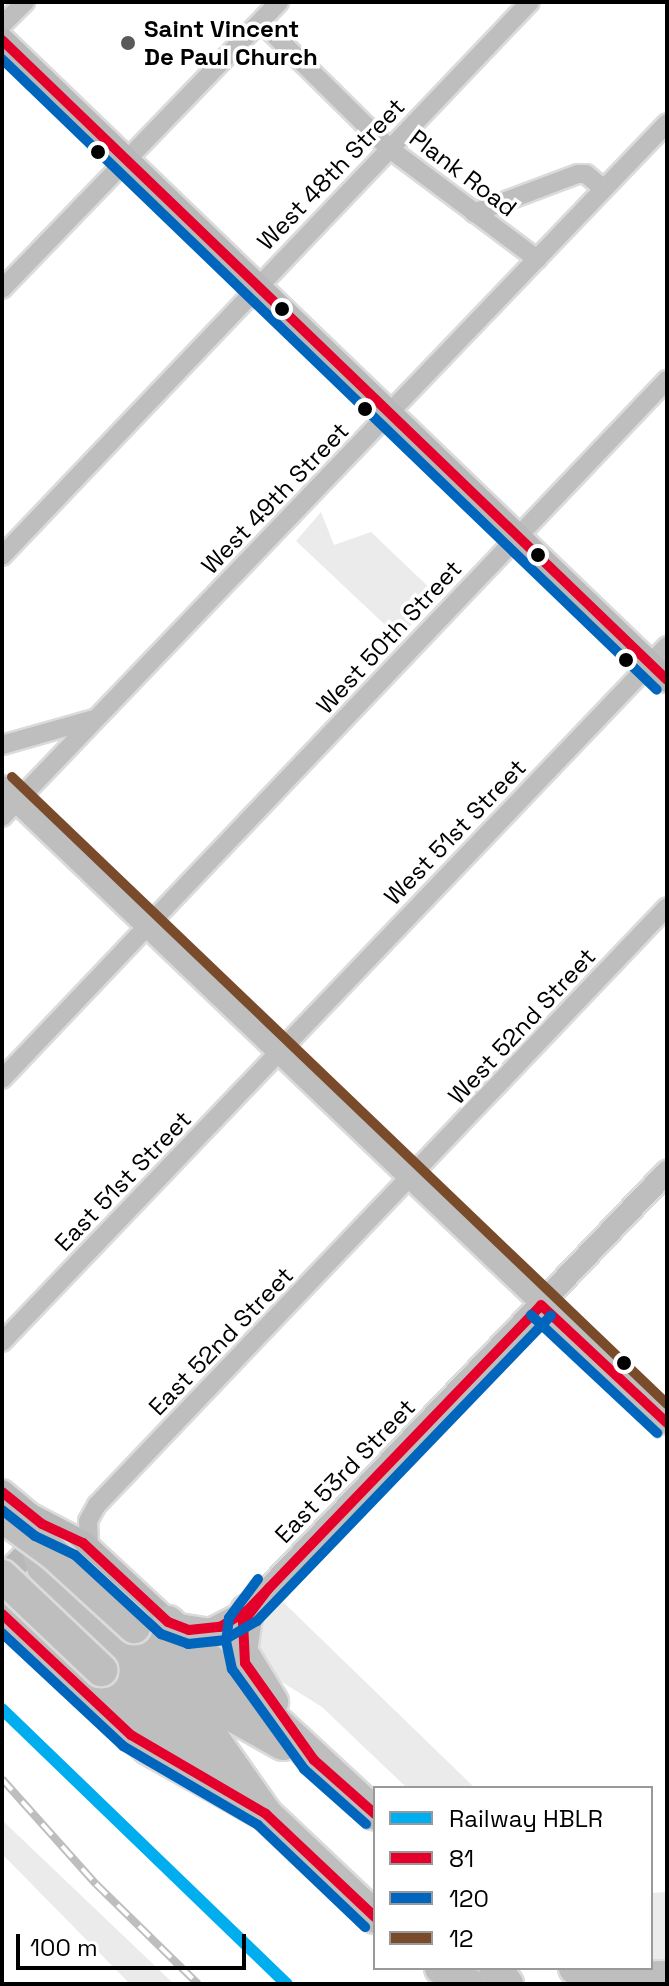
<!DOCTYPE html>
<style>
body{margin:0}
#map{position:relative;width:669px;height:1986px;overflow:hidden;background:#fff;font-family:"Space Grotesk",sans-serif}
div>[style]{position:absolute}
.green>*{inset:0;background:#ebebeb}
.roads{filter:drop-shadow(2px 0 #dbdbdb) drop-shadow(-2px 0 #dbdbdb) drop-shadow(0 2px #dbdbdb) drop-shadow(0 -2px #dbdbdb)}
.minor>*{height:18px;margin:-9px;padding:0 9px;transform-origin:9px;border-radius:9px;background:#bebebe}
.tertiary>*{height:22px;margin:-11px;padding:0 11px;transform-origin:11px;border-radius:11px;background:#bebebe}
.secondary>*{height:24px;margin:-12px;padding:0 12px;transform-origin:12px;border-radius:12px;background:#b8b8b8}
.motorway>*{height:32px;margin:-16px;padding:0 16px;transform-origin:16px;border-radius:16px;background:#bebebe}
.rail>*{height:8px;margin-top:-4px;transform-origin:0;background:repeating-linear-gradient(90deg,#fff 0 15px,#bebebe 0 30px);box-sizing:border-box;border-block:2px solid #bebebe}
.bridges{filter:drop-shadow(2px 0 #dbdbdb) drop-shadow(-2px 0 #dbdbdb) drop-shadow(0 2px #dbdbdb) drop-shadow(0 -2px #dbdbdb)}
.motorway-bridge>*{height:32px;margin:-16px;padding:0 16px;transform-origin:16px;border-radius:16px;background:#bebebe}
.bus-1>*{height:10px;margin:-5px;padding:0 5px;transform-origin:5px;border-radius:5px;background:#e4002b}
.bus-2>*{height:10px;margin:-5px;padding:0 5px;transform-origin:5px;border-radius:5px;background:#0065bd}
.bus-3>*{height:10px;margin:-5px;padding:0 5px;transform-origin:5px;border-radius:5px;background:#7a4b2a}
.rail-1>*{height:12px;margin:-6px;padding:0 6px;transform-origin:6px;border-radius:6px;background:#00aeef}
.dots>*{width:22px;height:22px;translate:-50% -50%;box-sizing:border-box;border:4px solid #fff;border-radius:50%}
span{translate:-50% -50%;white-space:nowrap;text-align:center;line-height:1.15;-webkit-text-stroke:7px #fff;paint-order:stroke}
.poi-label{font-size:24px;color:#000;font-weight:700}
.left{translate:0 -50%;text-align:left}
.street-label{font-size:24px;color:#000}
.frame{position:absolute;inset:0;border:4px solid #000;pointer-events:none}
.legend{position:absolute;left:373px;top:1786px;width:280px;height:184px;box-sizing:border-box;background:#fff;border:2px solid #999;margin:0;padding:10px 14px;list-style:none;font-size:24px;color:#000}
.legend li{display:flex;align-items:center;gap:16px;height:40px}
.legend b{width:40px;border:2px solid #999}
.scale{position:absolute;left:16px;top:1934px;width:230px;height:36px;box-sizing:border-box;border:4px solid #000;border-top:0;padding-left:10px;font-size:24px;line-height:28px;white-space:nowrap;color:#000;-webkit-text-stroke:6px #fff;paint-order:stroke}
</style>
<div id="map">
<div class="green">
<i style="clip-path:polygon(321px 512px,334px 545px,371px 532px,438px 596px,399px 638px,296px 541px)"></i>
<i style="clip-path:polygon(283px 1602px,475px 1788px,407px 1788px,322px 1707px,269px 1674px,257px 1662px,258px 1625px)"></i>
<i style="clip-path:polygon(2px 1820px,174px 1984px,130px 1984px,2px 1854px)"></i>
<i style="clip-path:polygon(667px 1892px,667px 1984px,564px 1984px,565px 1968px,651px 1968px,651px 1893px)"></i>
</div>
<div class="roads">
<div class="minor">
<i style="left:261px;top:22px;width:181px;rotate:44.6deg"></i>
<i style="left:390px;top:149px;width:184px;rotate:36.8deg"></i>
<i style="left:2px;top:25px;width:33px;rotate:-45deg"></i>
<i style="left:474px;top:213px;width:111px;rotate:-20.6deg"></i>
<i style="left:578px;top:174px;width:8px"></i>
<i style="left:586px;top:174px;width:23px;rotate:40deg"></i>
<i style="left:2px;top:289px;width:399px;rotate:-46deg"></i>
<i style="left:2px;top:556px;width:765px;rotate:-46.38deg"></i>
<i style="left:2px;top:745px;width:96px;rotate:-15.8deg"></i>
<i style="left:2px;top:817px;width:961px;rotate:-46.22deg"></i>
<i style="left:2px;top:1079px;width:965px;rotate:-46.43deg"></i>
<i style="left:2px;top:1342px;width:963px;rotate:-46.3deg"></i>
<i style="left:89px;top:1547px;width:26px;rotate:-92deg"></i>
<i style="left:88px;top:1521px;width:18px;rotate:-61deg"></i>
<i style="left:97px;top:1505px;width:826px;rotate:-46.37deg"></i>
</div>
<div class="tertiary">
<i style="left:2px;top:787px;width:920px;rotate:43.72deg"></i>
<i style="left:173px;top:1624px;width:37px;rotate:9deg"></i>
<i style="left:210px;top:1630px;width:42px;rotate:-27.2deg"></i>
<i style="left:247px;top:1611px;width:608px;rotate:-46.27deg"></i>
</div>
<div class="secondary">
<i style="left:2px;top:40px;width:923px;rotate:43.9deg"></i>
<i style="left:2px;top:1492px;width:35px;rotate:40deg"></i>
<i style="left:29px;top:1515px;width:30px;rotate:76deg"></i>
<i style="left:36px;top:1544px;width:49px;rotate:134.2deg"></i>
<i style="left:29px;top:1515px;width:61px;rotate:27.4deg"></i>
<i style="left:83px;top:1543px;width:116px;rotate:42.9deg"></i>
</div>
<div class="motorway">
<i style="left:36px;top:1544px;width:24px;rotate:73deg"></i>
<i style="left:43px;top:1567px;width:60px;rotate:51.8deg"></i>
<i style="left:80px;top:1614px;width:184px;rotate:43.2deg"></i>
<i style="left:214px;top:1740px;width:90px;rotate:54.9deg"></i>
<i style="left:266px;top:1814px;width:150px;rotate:43.4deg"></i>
<i style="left:247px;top:1611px;width:40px;rotate:98.5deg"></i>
<i style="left:241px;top:1651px;width:60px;rotate:58.7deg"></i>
<i style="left:2px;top:1614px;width:198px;rotate:42.5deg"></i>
<i style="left:148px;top:1748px;width:127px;rotate:29.2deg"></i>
<i style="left:168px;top:1622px;width:282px;rotate:42.8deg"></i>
<i style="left:134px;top:1627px;width:122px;rotate:43deg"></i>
<i style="left:223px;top:1710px;width:69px;rotate:29.5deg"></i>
<i style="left:101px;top:1670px;width:136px;rotate:43.2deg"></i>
<i style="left:441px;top:1968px;width:32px;rotate:30deg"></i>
<i style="left:495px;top:1968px;width:20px;rotate:53deg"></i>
<i style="left:575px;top:1968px;width:47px;rotate:12.3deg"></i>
<i style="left:621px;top:1978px;width:46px;rotate:-1.2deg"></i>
</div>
</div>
<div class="rail">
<i style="left:2px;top:1779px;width:141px;rotate:48.2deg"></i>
<i style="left:96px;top:1884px;width:143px;rotate:44.4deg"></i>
</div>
<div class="bridges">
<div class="motorway-bridge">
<i style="left:2px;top:1516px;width:63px;rotate:36deg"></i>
<i style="left:53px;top:1553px;width:110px;rotate:42.4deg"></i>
<i style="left:2px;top:1576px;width:137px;rotate:43.5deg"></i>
</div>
</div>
<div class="bus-1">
<i style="left:2px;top:40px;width:923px;rotate:43.9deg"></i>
<i style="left:541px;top:1305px;width:173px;rotate:43.1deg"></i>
<i style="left:2px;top:1492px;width:51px;rotate:38.7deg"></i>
<i style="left:42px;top:1524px;width:45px;rotate:24.9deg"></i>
<i style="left:83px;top:1543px;width:116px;rotate:42.9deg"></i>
<i style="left:168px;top:1622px;width:22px;rotate:21deg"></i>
<i style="left:189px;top:1630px;width:31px;rotate:-6deg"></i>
<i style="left:220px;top:1627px;width:31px;rotate:-31deg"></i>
<i style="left:247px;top:1611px;width:424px;rotate:-46.1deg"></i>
<i style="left:269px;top:1588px;width:43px;rotate:127.4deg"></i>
<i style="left:243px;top:1622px;width:41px;rotate:87.2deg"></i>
<i style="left:245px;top:1663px;width:119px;rotate:54.6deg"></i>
<i style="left:314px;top:1760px;width:81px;rotate:41.5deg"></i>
<i style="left:2px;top:1614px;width:177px;rotate:43.2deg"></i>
<i style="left:131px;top:1735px;width:156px;rotate:30.3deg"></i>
<i style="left:266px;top:1814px;width:150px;rotate:43.4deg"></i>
</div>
<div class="bus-2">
<i style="left:2px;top:59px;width:909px;rotate:43.93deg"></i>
<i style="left:531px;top:1315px;width:173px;rotate:43.1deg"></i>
<i style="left:2px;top:1510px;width:42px;rotate:38.2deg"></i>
<i style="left:35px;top:1536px;width:44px;rotate:25.4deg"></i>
<i style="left:75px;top:1555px;width:117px;rotate:42.6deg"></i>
<i style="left:161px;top:1634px;width:29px;rotate:20deg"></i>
<i style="left:188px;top:1644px;width:36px;rotate:-6deg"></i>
<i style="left:224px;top:1640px;width:38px;rotate:-30deg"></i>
<i style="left:257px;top:1621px;width:424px;rotate:-46.1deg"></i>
<i style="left:258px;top:1579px;width:49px;rotate:126.6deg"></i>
<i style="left:229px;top:1618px;width:23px;rotate:97deg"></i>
<i style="left:226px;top:1641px;width:29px;rotate:78deg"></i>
<i style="left:232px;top:1669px;width:123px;rotate:54.2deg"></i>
<i style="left:304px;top:1769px;width:83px;rotate:41.6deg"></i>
<i style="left:2px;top:1633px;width:166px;rotate:43deg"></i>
<i style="left:123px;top:1746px;width:156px;rotate:30.3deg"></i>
<i style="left:258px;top:1825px;width:148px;rotate:43.6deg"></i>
</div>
<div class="bus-3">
<i style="left:12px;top:777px;width:907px;rotate:43.75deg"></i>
</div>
<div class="rail-1">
<i style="left:2px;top:1709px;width:396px;rotate:44deg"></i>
</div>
<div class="dots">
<i style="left:128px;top:43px;background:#595959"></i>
<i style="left:98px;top:152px;background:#000"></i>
<i style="left:282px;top:309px;background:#000"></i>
<i style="left:365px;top:409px;background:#000"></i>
<i style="left:538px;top:555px;background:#000"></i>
<i style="left:626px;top:660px;background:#000"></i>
<i style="left:624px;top:1363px;background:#000"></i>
</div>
<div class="poi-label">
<span class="left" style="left:144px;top:43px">Saint Vincent<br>De Paul Church</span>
</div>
<div class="street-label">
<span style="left:463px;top:173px;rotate:37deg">Plank Road</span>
<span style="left:331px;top:174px;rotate:-46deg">West 48th Street</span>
<span style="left:275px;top:498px;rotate:-46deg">West 49th Street</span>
<span style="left:389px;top:637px;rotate:-47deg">West 50th Street</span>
<span style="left:455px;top:832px;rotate:-46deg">West 51st Street</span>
<span style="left:522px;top:1026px;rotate:-47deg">West 52nd Street</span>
<span style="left:123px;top:1181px;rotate:-46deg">East 51st Street</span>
<span style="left:221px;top:1341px;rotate:-46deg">East 52nd Street</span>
<span style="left:345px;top:1471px;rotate:-46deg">East 53rd Street</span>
</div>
<div class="frame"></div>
<ul class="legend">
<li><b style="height:10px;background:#00aeef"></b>Railway HBLR</li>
<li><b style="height:10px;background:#e4002b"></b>81</li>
<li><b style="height:10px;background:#0065bd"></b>120</li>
<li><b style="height:10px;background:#7a4b2a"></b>12</li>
</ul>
<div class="scale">100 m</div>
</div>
